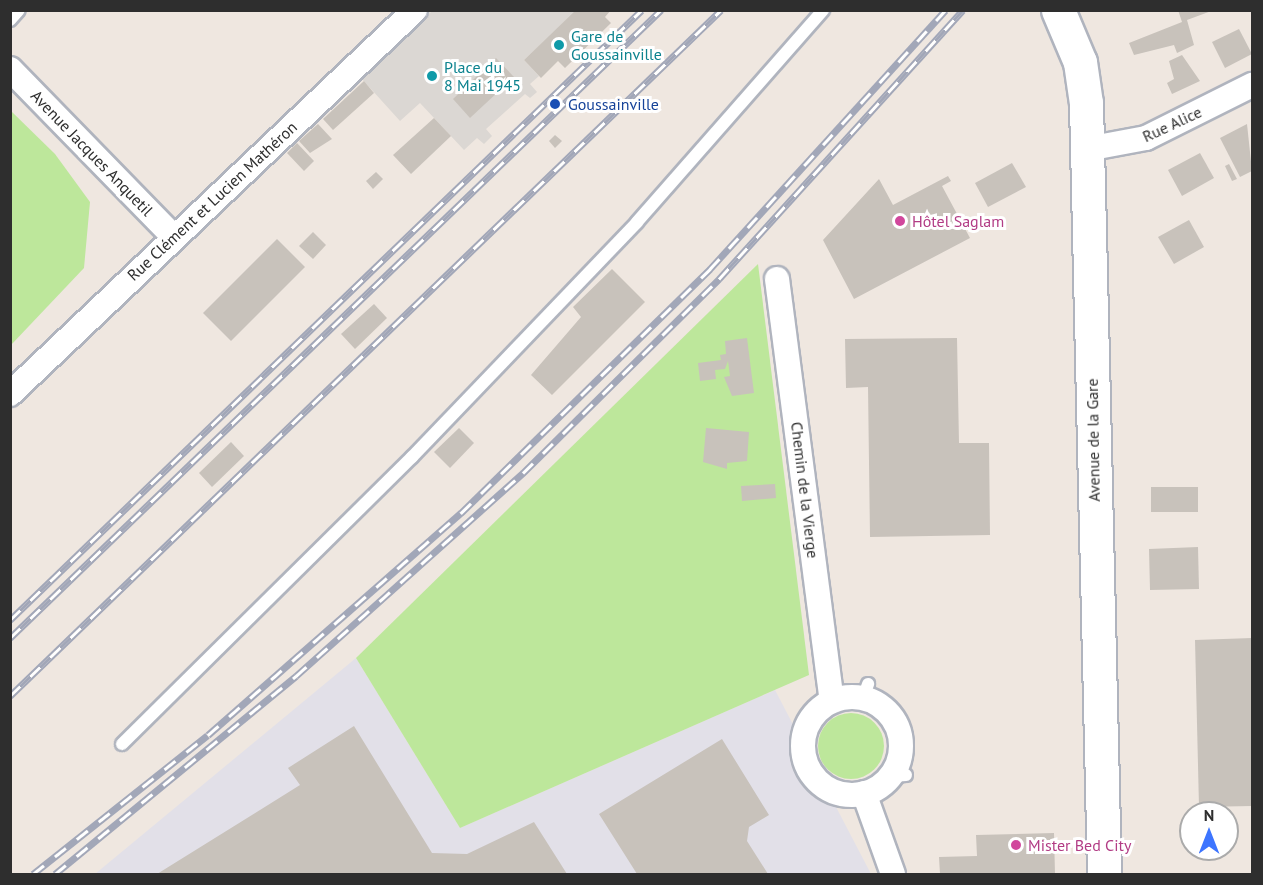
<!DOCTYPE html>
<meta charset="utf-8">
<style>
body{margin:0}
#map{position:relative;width:1263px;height:885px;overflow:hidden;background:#efe7e0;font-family:"PT Sans",sans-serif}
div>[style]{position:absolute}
.industrial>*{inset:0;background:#e2e0e8}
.green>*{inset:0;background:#bde79b}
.round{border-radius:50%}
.plaza>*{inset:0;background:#dbd7d3}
.building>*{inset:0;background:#c8c2bb}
.roads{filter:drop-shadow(2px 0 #b0b4be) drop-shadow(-2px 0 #b0b4be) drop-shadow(0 2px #b0b4be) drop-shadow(0 -2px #b0b4be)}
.lane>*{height:12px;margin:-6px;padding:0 6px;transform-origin:6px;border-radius:6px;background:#fff}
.street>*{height:24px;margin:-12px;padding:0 12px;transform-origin:12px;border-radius:12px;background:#fff}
.street>.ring{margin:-12px;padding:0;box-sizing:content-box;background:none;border:24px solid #fff;border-radius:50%}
.secondary>*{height:33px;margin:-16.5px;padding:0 16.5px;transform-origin:16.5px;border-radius:16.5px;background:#fff}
.rail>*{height:7px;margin-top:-3.5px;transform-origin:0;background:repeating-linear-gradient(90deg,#fff 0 14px,#a2a7b8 0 28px);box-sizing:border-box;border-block:2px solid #a2a7b8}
.dots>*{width:16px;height:16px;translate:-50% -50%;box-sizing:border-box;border:3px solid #fff;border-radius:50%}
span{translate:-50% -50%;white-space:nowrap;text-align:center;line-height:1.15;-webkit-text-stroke:6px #fff;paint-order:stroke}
.culture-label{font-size:16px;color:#0d838f}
.left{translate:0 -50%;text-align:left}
.transit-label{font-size:16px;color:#164399}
.street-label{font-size:16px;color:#2e2e2e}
.hotel-label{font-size:16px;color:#b23c85}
.frame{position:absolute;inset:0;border:12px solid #2e2e2e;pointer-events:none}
.north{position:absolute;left:1179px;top:801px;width:60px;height:60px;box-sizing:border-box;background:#fff;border:2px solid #ababab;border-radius:50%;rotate:0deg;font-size:16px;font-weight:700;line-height:24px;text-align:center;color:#2e2e2e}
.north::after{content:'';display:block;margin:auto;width:21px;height:27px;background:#3d75ff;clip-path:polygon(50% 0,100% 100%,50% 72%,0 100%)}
</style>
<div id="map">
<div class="industrial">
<i style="clip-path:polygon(356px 658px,460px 828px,775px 690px,871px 874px,95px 874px)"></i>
</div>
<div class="green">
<i style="clip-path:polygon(10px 110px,55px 154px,90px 202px,84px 268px,11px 345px)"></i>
<i style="clip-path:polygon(758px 264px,809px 675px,460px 828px,356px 658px)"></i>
<i class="round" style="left:818px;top:713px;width:66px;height:66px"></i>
</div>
<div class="plaza">
<i style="clip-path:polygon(432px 11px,576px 11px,524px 60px,539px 76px,530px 84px,537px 92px,530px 98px,525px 94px,486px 129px,492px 136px,484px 144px,477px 138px,464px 150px,420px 103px,400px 121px,362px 79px)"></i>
</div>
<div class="building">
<i style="clip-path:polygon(576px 10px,611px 10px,605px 17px,611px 23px,565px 68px,558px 61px,541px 78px,524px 60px)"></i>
<i style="clip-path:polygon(1178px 10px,1214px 10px,1187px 20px,1194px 45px,1177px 53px,1174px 45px,1134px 55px,1129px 43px,1182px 22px)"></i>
<i style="clip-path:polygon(1239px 29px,1252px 54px,1225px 68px,1212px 42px)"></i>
<i style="clip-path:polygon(1182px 55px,1200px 81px,1172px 94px,1167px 83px,1174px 79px,1169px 61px)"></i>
<i style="clip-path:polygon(496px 58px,514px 77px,470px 118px,453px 99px)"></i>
<i style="clip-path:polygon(364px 81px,374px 93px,333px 130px,323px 119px)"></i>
<i style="clip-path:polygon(434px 118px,451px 136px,411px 174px,393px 155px)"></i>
<i style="clip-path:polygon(318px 124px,332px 139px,310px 153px,299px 141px)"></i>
<i style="clip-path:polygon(1247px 124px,1252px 171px,1240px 177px,1220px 138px)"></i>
<i style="clip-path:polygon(555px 135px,562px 141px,555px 148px,549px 141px)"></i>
<i style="clip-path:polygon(297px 143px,314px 161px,304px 171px,287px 153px)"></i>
<i style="clip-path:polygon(1200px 153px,1214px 178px,1182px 196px,1168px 170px)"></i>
<i style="clip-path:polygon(1012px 163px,1026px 187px,988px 207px,975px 183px)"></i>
<i style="clip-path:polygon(1229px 164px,1237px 179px,1232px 181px,1225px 166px)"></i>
<i style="clip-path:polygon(376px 172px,383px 179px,373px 189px,366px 181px)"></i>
<i style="clip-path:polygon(948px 176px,951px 181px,942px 186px,970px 238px,854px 299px,823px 240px,879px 179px,893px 205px)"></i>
<i style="clip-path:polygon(1189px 220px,1204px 247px,1174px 264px,1158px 237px)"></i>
<i style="clip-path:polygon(313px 232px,326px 245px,313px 259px,299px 246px)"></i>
<i style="clip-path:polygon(277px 239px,305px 267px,231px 341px,203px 313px)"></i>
<i style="clip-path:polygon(612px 269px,645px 302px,552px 395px,531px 375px,581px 317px,573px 307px)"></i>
<i style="clip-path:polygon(374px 304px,387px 318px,355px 349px,341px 334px)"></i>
<i style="clip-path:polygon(747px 338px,754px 393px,732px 396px,724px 377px,730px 376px,728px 361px,725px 369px,715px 370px,716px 379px,700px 381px,698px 363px,721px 360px,720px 355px,726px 354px,725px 341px)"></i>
<i style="clip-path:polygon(957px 338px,959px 443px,989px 443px,990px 535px,870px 537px,868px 387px,846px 388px,845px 339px)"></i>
<i style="clip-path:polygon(459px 428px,474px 443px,450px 468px,434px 452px)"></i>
<i style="clip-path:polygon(706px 428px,749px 432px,747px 461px,727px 463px,727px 469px,703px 462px)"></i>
<i style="clip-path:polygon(231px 442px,244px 456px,212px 487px,199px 473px)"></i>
<i style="clip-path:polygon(775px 484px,776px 498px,742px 501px,741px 486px)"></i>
<i style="clip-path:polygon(1151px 487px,1198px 487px,1198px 512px,1151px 512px)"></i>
<i style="clip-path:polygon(1198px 547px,1199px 589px,1150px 590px,1149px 549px)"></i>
<i style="clip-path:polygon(1252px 638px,1252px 806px,1199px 807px,1195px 640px)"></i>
<i style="clip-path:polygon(354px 726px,432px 853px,467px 854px,534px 822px,567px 874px,157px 874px,300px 785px,288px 768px)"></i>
<i style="clip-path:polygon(722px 739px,769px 815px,749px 827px,747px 841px,768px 874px,637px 874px,599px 814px)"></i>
<i style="clip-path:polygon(1054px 833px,1055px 874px,940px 874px,939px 857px,977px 856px,976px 835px)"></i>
</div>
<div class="roads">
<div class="lane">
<i style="left:10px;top:20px;width:13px;rotate:-48deg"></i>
<i style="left:863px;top:698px;width:15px;rotate:-70deg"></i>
<i style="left:122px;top:744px;width:408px;rotate:-44.7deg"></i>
<i style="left:412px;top:457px;width:325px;rotate:-46.2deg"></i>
<i style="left:637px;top:222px;width:282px;rotate:-48.7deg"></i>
<i style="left:891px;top:776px;width:15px;rotate:-4deg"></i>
</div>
<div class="street">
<i style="left:10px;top:69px;width:233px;rotate:45.7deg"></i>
<i style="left:1087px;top:149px;width:60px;rotate:-10.6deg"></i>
<i style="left:1146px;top:138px;width:119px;rotate:-26.6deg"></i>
<i style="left:777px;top:279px;width:426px;rotate:82.6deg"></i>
<i style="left:10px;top:394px;width:558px;rotate:-43.48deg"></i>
<i class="ring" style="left:803px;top:697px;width:74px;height:74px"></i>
<i style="left:864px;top:793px;width:86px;rotate:70.3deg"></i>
</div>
<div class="secondary">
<i style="left:1058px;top:10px;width:56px;rotate:67.1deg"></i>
<i style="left:1080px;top:62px;width:41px;rotate:81.7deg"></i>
<i style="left:1086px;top:103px;width:771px;rotate:88.66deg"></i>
</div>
</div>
<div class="rail">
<i style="left:10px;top:620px;width:878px;rotate:-43.99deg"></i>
<i style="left:10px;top:638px;width:905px;rotate:-43.97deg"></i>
<i style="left:10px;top:696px;width:988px;rotate:-43.97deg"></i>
<i style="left:33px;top:874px;width:223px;rotate:-38.5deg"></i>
<i style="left:208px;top:735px;width:337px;rotate:-41.3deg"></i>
<i style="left:461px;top:513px;width:349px;rotate:-44.4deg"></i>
<i style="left:710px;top:269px;width:350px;rotate:-47.7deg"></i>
<i style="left:55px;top:874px;width:312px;rotate:-39.4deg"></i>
<i style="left:296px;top:676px;width:305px;rotate:-41.8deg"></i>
<i style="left:523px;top:473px;width:276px;rotate:-44.7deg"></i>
<i style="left:719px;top:279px;width:363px;rotate:-47.8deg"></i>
</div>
<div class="dots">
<i style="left:559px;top:45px;background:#0f9aa8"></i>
<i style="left:432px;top:76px;background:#0f9aa8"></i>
<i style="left:555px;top:104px;background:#1a4fb4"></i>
<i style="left:900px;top:221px;background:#d1479c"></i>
<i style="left:1016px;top:845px;background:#d1479c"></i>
</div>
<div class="culture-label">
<span class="left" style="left:571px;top:45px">Gare de<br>Goussainville</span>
<span class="left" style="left:444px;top:76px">Place du<br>8 Mai 1945</span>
</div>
<div class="transit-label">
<span class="left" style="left:568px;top:104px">Goussainville</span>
</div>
<div class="street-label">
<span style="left:1172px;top:124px;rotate:-25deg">Rue Alice</span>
<span style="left:92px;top:153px;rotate:46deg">Avenue Jacques Anquetil</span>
<span style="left:212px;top:201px;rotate:-43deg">Rue Clément et Lucien Mathéron</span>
<span style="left:1093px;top:440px;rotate:-91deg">Avenue de la Gare</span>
<span style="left:805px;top:490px;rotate:83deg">Chemin de la Vierge</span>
</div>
<div class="hotel-label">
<span class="left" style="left:912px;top:221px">Hôtel Saglam</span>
<span class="left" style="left:1028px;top:845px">Mister Bed City</span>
</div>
<div class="frame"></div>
<div class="north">N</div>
</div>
